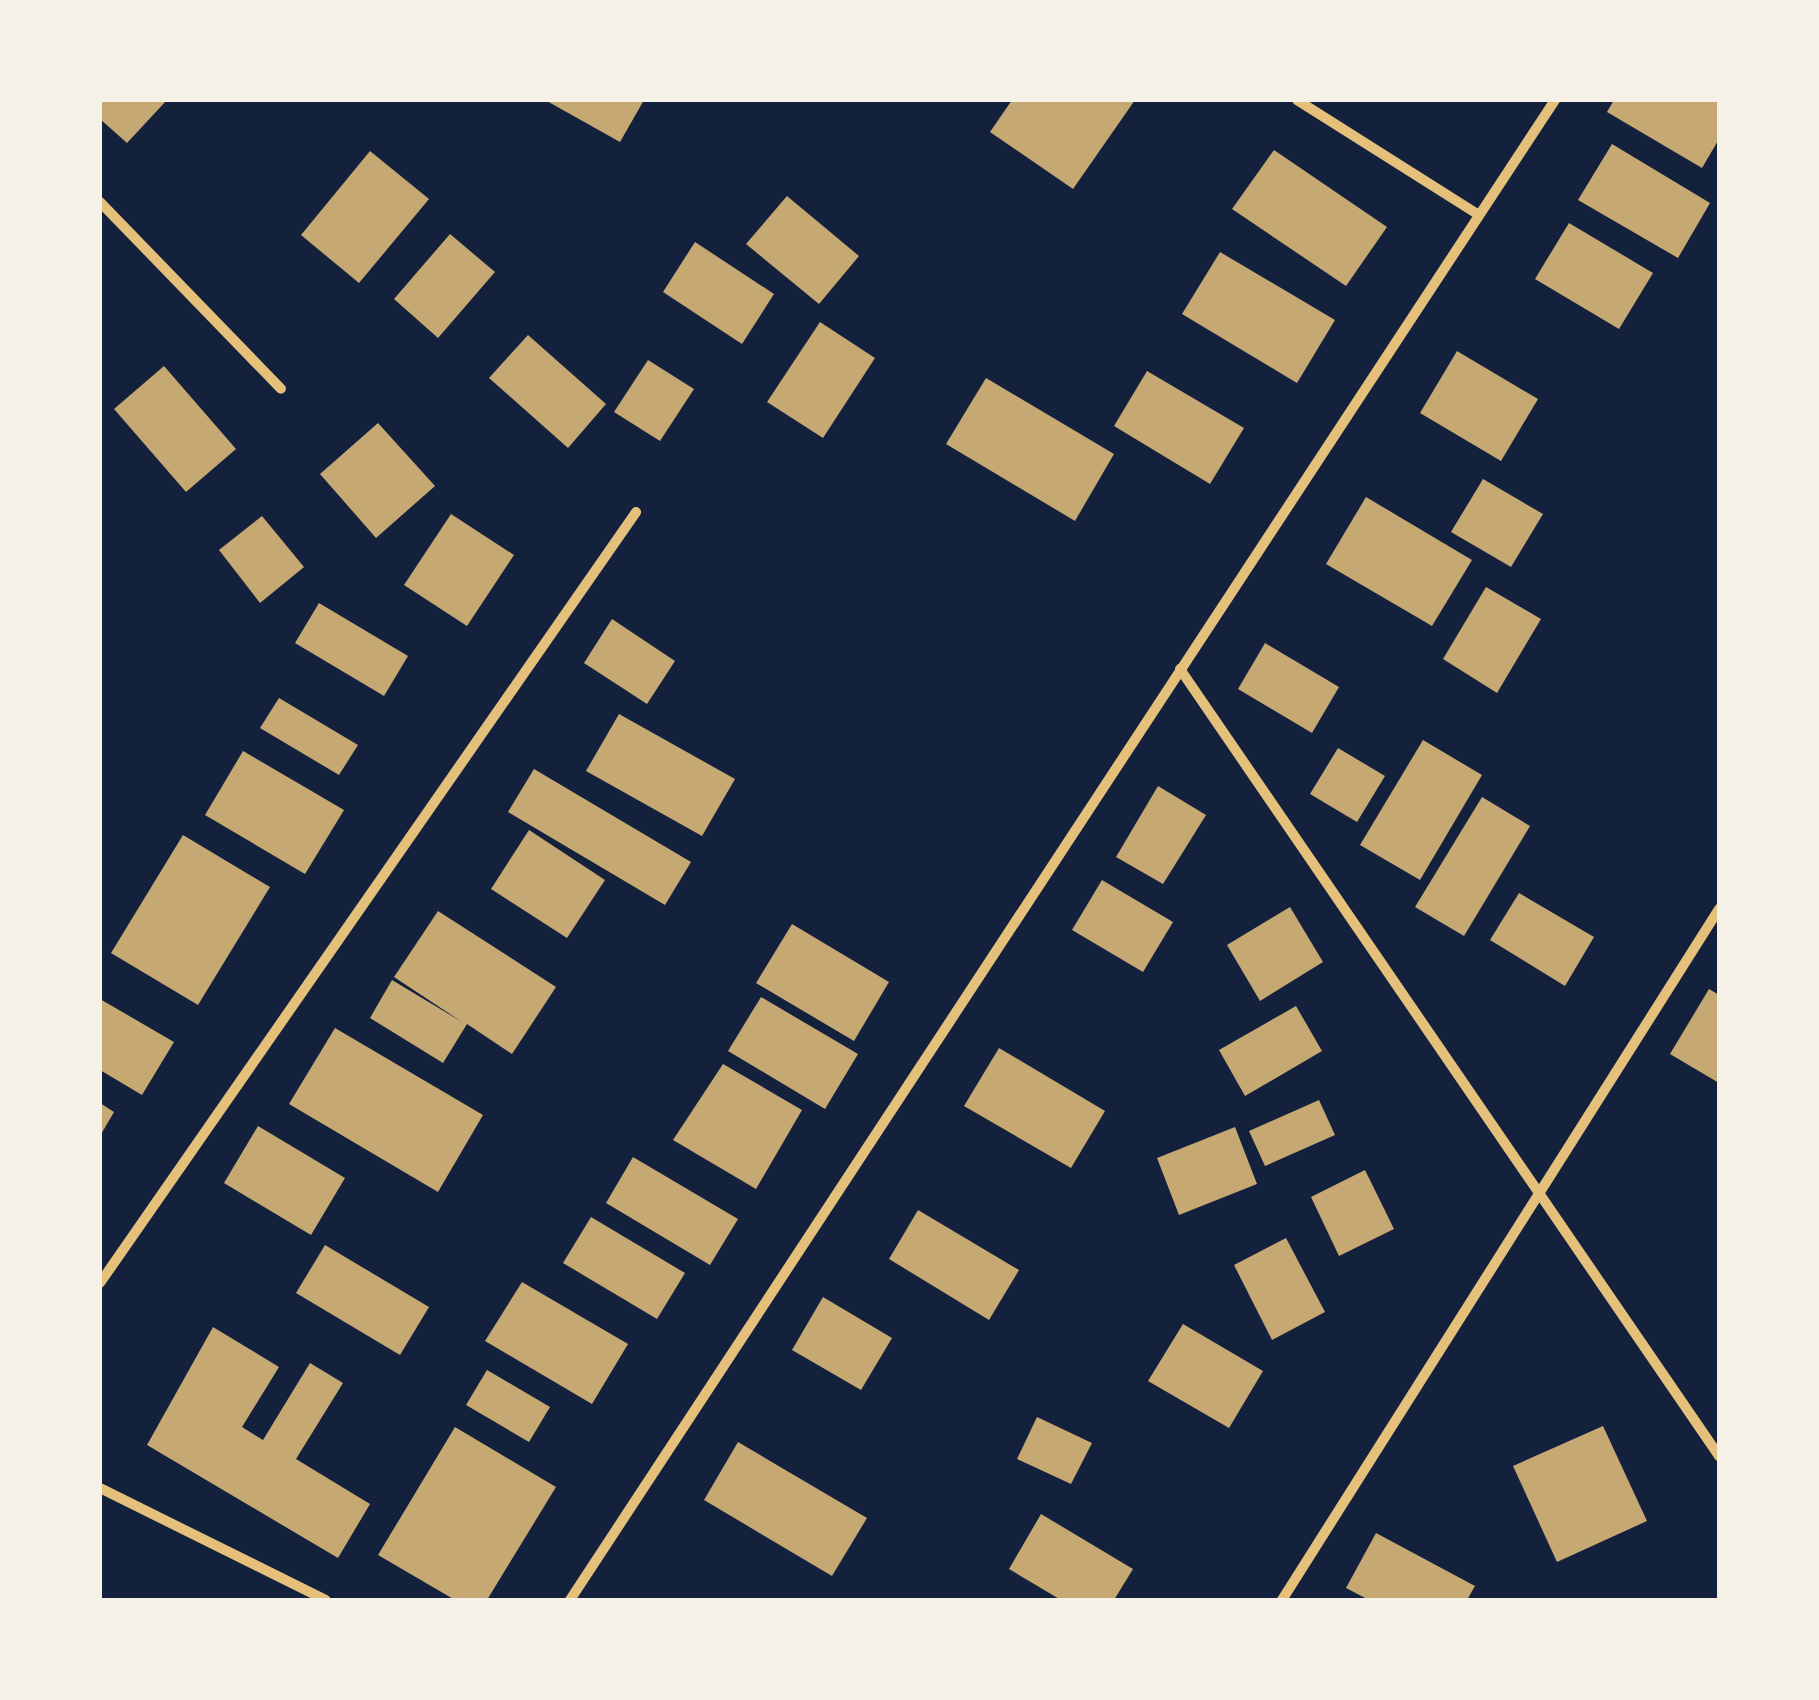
<!DOCTYPE html>
<style>
body{margin:0}
#map{position:relative;width:1819px;height:1700px;overflow:hidden;background:#14213d;font-family:"Titillium Web",sans-serif}
div>[style]{position:absolute}
.building>*{inset:0;background:#c6a872}
.minor>*{height:10px;margin:-5px;padding:0 5px;transform-origin:5px;border-radius:5px;background:#e5c07b}
span{translate:-50% -50%;white-space:nowrap;text-align:center;line-height:1.15;-webkit-text-stroke:10px #f6f1e7;paint-order:stroke}
.frame{position:absolute;inset:0;border:102px solid #f6f1e7;pointer-events:none}
</style>
<div id="map">
<div class="building">
<i style="clip-path:polygon(100px 100px,167px 100px,127px 143px,100px 119px)"></i>
<i style="clip-path:polygon(545px 100px,644px 100px,620px 142px)"></i>
<i style="clip-path:polygon(1012px 100px,1135px 100px,1073px 189px,990px 132px)"></i>
<i style="clip-path:polygon(1614px 100px,1719px 100px,1719px 139px,1702px 168px,1607px 112px)"></i>
<i style="clip-path:polygon(1612px 144px,1710px 203px,1678px 258px,1578px 200px)"></i>
<i style="clip-path:polygon(1274px 150px,1387px 227px,1346px 286px,1232px 209px)"></i>
<i style="clip-path:polygon(370px 151px,429px 199px,359px 283px,301px 235px)"></i>
<i style="clip-path:polygon(787px 196px,859px 256px,819px 304px,746px 244px)"></i>
<i style="clip-path:polygon(1569px 223px,1653px 273px,1619px 329px,1535px 279px)"></i>
<i style="clip-path:polygon(450px 234px,495px 272px,438px 338px,394px 299px)"></i>
<i style="clip-path:polygon(695px 242px,774px 294px,742px 344px,663px 292px)"></i>
<i style="clip-path:polygon(1220px 252px,1335px 320px,1297px 383px,1182px 314px)"></i>
<i style="clip-path:polygon(820px 322px,875px 358px,823px 438px,767px 402px)"></i>
<i style="clip-path:polygon(528px 335px,606px 404px,568px 448px,489px 378px)"></i>
<i style="clip-path:polygon(1457px 351px,1538px 399px,1501px 461px,1420px 413px)"></i>
<i style="clip-path:polygon(648px 360px,694px 389px,660px 441px,614px 412px)"></i>
<i style="clip-path:polygon(164px 366px,236px 449px,186px 492px,114px 409px)"></i>
<i style="clip-path:polygon(1147px 371px,1244px 428px,1210px 484px,1114px 426px)"></i>
<i style="clip-path:polygon(986px 378px,1114px 454px,1075px 521px,946px 444px)"></i>
<i style="clip-path:polygon(378px 423px,435px 486px,376px 538px,320px 474px)"></i>
<i style="clip-path:polygon(1483px 479px,1543px 514px,1511px 567px,1451px 532px)"></i>
<i style="clip-path:polygon(1366px 497px,1472px 560px,1432px 626px,1326px 564px)"></i>
<i style="clip-path:polygon(451px 514px,514px 555px,467px 626px,404px 585px)"></i>
<i style="clip-path:polygon(262px 516px,304px 567px,260px 603px,219px 550px)"></i>
<i style="clip-path:polygon(1486px 587px,1541px 619px,1497px 693px,1443px 659px)"></i>
<i style="clip-path:polygon(319px 603px,408px 656px,384px 696px,295px 643px)"></i>
<i style="clip-path:polygon(612px 619px,675px 661px,647px 704px,584px 663px)"></i>
<i style="clip-path:polygon(1265px 643px,1339px 687px,1312px 733px,1238px 689px)"></i>
<i style="clip-path:polygon(279px 698px,358px 745px,339px 775px,260px 728px)"></i>
<i style="clip-path:polygon(619px 714px,735px 779px,702px 836px,586px 771px)"></i>
<i style="clip-path:polygon(1423px 740px,1482px 775px,1420px 880px,1360px 845px)"></i>
<i style="clip-path:polygon(1338px 748px,1385px 776px,1357px 822px,1310px 794px)"></i>
<i style="clip-path:polygon(243px 751px,344px 810px,305px 874px,205px 815px)"></i>
<i style="clip-path:polygon(534px 769px,691px 862px,665px 905px,508px 812px)"></i>
<i style="clip-path:polygon(1158px 786px,1206px 815px,1163px 884px,1116px 857px)"></i>
<i style="clip-path:polygon(1482px 797px,1530px 826px,1464px 936px,1415px 907px)"></i>
<i style="clip-path:polygon(529px 830px,605px 880px,567px 938px,491px 889px)"></i>
<i style="clip-path:polygon(183px 835px,270px 887px,198px 1005px,111px 953px)"></i>
<i style="clip-path:polygon(1102px 880px,1173px 922px,1143px 972px,1072px 930px)"></i>
<i style="clip-path:polygon(1519px 893px,1594px 937px,1565px 986px,1490px 940px)"></i>
<i style="clip-path:polygon(1290px 907px,1323px 962px,1260px 1001px,1227px 945px)"></i>
<i style="clip-path:polygon(438px 911px,556px 987px,512px 1054px,467px 1024px,443px 1063px,370px 1018px,392px 980px,462px 1022px,394px 977px)"></i>
<i style="clip-path:polygon(792px 924px,889px 982px,854px 1041px,756px 983px)"></i>
<i style="clip-path:polygon(1709px 989px,1719px 995px,1719px 1083px,1670px 1054px)"></i>
<i style="clip-path:polygon(761px 997px,858px 1054px,825px 1109px,728px 1051px)"></i>
<i style="clip-path:polygon(100px 999px,174px 1042px,142px 1095px,100px 1070px)"></i>
<i style="clip-path:polygon(1296px 1006px,1322px 1051px,1245px 1096px,1219px 1050px)"></i>
<i style="clip-path:polygon(335px 1028px,483px 1115px,438px 1192px,289px 1104px)"></i>
<i style="clip-path:polygon(999px 1048px,1105px 1111px,1071px 1168px,964px 1106px)"></i>
<i style="clip-path:polygon(723px 1064px,802px 1110px,756px 1189px,673px 1140px)"></i>
<i style="clip-path:polygon(1319px 1100px,1335px 1135px,1265px 1166px,1249px 1131px)"></i>
<i style="clip-path:polygon(100px 1103px,114px 1112px,100px 1136px)"></i>
<i style="clip-path:polygon(258px 1126px,345px 1178px,311px 1235px,224px 1183px)"></i>
<i style="clip-path:polygon(1235px 1127px,1257px 1184px,1179px 1215px,1157px 1158px)"></i>
<i style="clip-path:polygon(633px 1157px,738px 1219px,710px 1265px,606px 1203px)"></i>
<i style="clip-path:polygon(1365px 1170px,1394px 1229px,1339px 1256px,1311px 1197px)"></i>
<i style="clip-path:polygon(918px 1210px,1019px 1270px,989px 1320px,889px 1259px)"></i>
<i style="clip-path:polygon(591px 1217px,685px 1273px,657px 1319px,563px 1263px)"></i>
<i style="clip-path:polygon(1286px 1238px,1325px 1312px,1272px 1340px,1234px 1265px)"></i>
<i style="clip-path:polygon(325px 1245px,429px 1307px,400px 1355px,296px 1293px)"></i>
<i style="clip-path:polygon(522px 1282px,628px 1344px,592px 1404px,485px 1341px)"></i>
<i style="clip-path:polygon(823px 1297px,892px 1338px,861px 1390px,792px 1350px)"></i>
<i style="clip-path:polygon(1183px 1324px,1263px 1371px,1229px 1428px,1148px 1381px)"></i>
<i style="clip-path:polygon(213px 1327px,279px 1367px,242px 1427px,263px 1440px,310px 1363px,343px 1383px,296px 1459px,370px 1504px,338px 1558px,147px 1445px)"></i>
<i style="clip-path:polygon(487px 1370px,550px 1407px,529px 1442px,466px 1405px)"></i>
<i style="clip-path:polygon(1037px 1417px,1092px 1443px,1071px 1484px,1017px 1459px)"></i>
<i style="clip-path:polygon(1603px 1426px,1647px 1521px,1557px 1562px,1513px 1466px)"></i>
<i style="clip-path:polygon(455px 1427px,556px 1487px,487px 1600px,455px 1600px,378px 1555px)"></i>
<i style="clip-path:polygon(738px 1442px,867px 1518px,832px 1576px,704px 1500px)"></i>
<i style="clip-path:polygon(1041px 1514px,1133px 1569px,1114px 1600px,1061px 1600px,1009px 1569px)"></i>
<i style="clip-path:polygon(1376px 1533px,1475px 1586px,1467px 1600px,1369px 1600px,1346px 1588px)"></i>
</div>
<div class="minor">
<i style="left:1297px;top:100px;width:215px;rotate:32.3deg"></i>
<i style="left:100px;top:202px;width:260px;rotate:45.9deg"></i>
<i style="left:1180px;top:669px;width:954px;rotate:55.59deg"></i>
<i style="left:100px;top:1283px;width:939px;rotate:-55.19deg"></i>
<i style="left:100px;top:1488px;width:252px;rotate:26.4deg"></i>
<i style="left:570px;top:1600px;width:1794px;rotate:-56.71deg"></i>
<i style="left:1282px;top:1600px;width:818px;rotate:-57.69deg"></i>
</div>
<div class="frame"></div>
</div>
